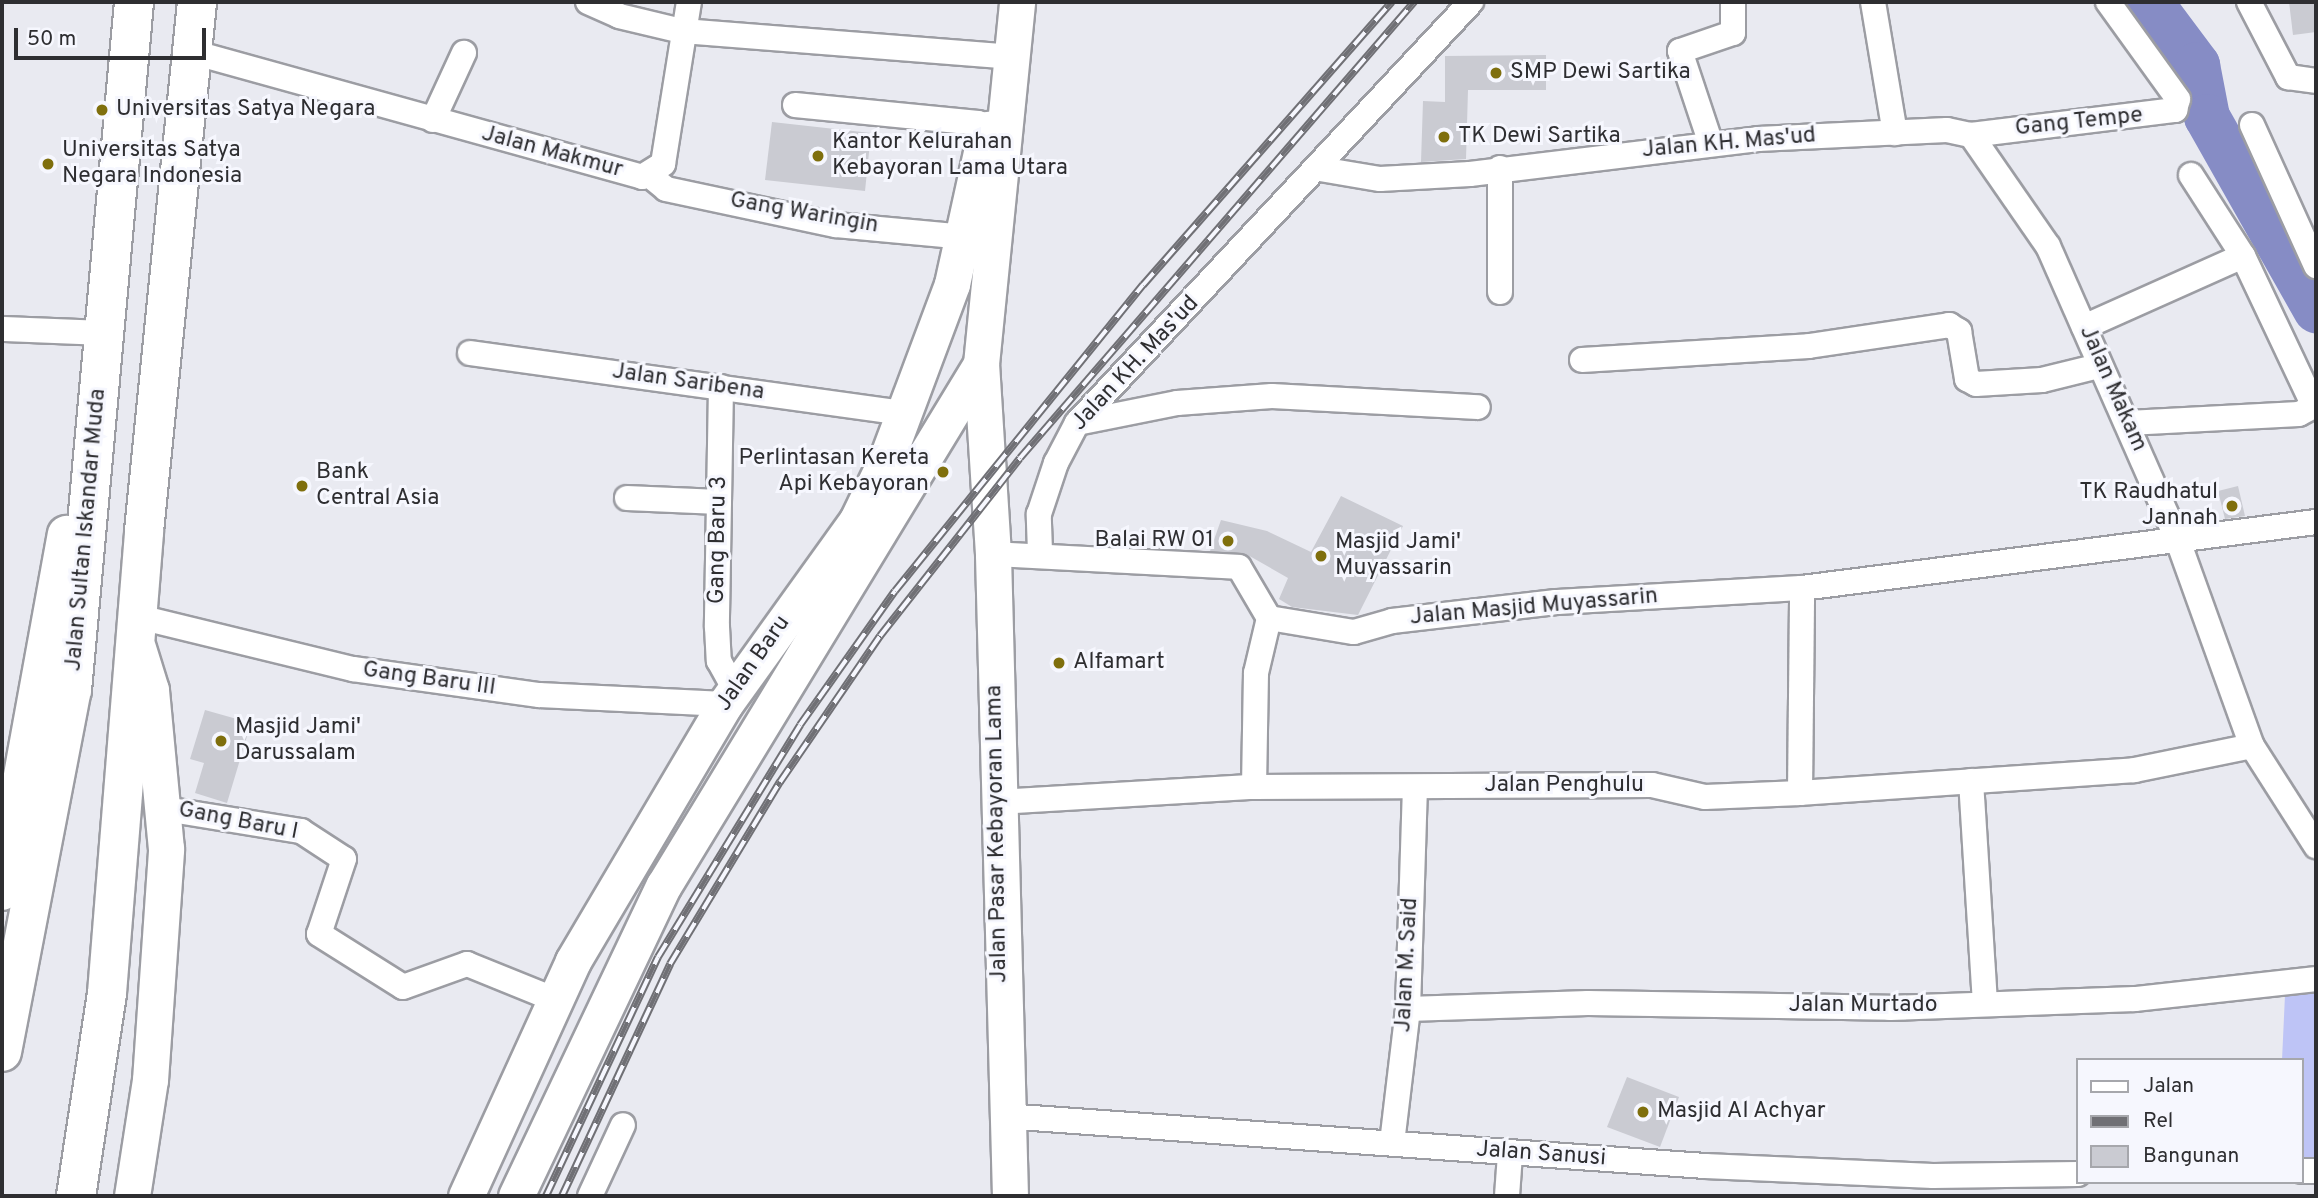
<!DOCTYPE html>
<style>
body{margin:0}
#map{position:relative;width:2318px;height:1198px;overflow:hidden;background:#e9eaf1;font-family:Overpass,sans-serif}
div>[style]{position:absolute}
.green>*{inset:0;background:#bec4f6}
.river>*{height:46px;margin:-23px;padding:0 23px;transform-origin:23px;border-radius:23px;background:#868cc5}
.building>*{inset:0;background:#cacbd2}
.roads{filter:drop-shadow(2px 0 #9c9da3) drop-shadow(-2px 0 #9c9da3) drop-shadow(0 2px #9c9da3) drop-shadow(0 -2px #9c9da3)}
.minor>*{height:24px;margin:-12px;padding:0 12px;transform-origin:12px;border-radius:12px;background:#fff}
.secondary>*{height:35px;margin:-17.5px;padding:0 17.5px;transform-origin:17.5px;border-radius:17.5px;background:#fff}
.trunk>*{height:38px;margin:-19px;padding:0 19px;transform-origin:19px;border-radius:19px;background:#fff}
.rail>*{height:8px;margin-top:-4px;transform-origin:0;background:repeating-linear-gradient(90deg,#f6f7fe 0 16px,#707075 0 32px);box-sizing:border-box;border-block:2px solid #707075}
.dots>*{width:19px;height:19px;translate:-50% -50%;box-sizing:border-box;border:4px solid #f6f7fe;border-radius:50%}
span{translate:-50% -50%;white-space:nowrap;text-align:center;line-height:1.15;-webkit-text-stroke:6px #f6f7fe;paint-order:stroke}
.poi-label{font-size:23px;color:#2e2e31}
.left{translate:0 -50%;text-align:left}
.right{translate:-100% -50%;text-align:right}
.street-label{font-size:23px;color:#2e2e31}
.frame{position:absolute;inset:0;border:4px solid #2e2e31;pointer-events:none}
.legend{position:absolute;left:2076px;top:1058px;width:228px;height:126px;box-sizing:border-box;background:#f6f7fe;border:2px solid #a6a7ac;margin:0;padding:9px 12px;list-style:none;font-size:21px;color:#2e2e31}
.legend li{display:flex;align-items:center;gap:14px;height:35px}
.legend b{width:35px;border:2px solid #a6a7ac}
.scale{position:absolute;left:14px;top:28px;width:192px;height:32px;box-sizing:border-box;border:4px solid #2e2e31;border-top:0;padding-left:9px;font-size:21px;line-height:24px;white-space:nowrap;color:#2e2e31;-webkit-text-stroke:5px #f6f7fe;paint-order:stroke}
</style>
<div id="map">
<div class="green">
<i style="clip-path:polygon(2316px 991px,2316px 1159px,2302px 1159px,2302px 1060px,2282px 1060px,2285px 995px)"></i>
</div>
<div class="river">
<i style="left:2150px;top:2px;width:79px;rotate:53.3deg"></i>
<i style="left:2197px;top:65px;width:53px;rotate:79.1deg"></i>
<i style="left:2207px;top:117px;width:222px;rotate:60.5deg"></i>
</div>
<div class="building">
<i style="clip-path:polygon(2289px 2px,2316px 2px,2316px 32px,2293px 35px)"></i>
<i style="clip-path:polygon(1546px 55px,1546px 90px,1468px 90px,1466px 159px,1421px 162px,1423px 101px,1445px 102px,1445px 56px)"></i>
<i style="clip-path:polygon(772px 122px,871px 133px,865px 191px,765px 180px)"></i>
<i style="clip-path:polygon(2238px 486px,2245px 516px,2225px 519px,2218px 491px)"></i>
<i style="clip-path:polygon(1341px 496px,1403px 526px,1358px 615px,1292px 607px,1279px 599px,1288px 578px,1246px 554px,1210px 551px,1221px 520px,1267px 531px,1311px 552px)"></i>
<i style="clip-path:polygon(205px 710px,251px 723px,227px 803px,195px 793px,204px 763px,190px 759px)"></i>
<i style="clip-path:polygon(1627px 1077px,1679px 1097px,1660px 1147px,1607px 1127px)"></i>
</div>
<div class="roads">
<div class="minor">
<i style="left:588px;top:2px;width:34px;rotate:24deg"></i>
<i style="left:619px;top:16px;width:65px;rotate:13.4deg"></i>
<i style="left:682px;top:31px;width:330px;rotate:4.5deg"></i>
<i style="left:1873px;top:2px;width:133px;rotate:80.5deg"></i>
<i style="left:2249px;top:2px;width:85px;rotate:62.5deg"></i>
<i style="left:2288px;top:77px;width:28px;rotate:8deg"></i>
<i style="left:192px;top:52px;width:467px;rotate:15.5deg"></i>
<i style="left:642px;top:177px;width:25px;rotate:-32deg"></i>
<i style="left:663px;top:164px;width:164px;rotate:-80.9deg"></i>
<i style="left:795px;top:105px;width:184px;rotate:5.6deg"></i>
<i style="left:978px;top:123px;width:11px;rotate:34deg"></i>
<i style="left:433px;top:120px;width:74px;rotate:-65.2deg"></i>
<i style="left:2252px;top:125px;width:155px;rotate:65.6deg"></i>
<i style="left:1971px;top:135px;width:135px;rotate:55.3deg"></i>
<i style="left:2048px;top:246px;width:319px;rotate:66.2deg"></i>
<i style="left:2177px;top:538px;width:221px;rotate:70.2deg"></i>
<i style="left:2252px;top:746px;width:119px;rotate:57.4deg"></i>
<i style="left:1711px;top:144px;width:98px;rotate:-108.4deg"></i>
<i style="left:1680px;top:51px;width:56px;rotate:-18.8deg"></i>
<i style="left:1733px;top:33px;width:31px;rotate:-90deg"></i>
<i style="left:1320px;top:169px;width:61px;rotate:9.5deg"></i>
<i style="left:1380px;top:179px;width:90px;rotate:-3.2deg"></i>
<i style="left:1470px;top:174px;width:290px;rotate:-6.9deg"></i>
<i style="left:1758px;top:139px;width:189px;rotate:-2.7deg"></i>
<i style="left:1947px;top:130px;width:25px;rotate:12deg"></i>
<i style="left:1971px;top:135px;width:206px;rotate:-7deg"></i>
<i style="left:2175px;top:110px;width:11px;rotate:-75deg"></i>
<i style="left:2178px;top:99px;width:120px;rotate:-125.8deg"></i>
<i style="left:649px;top:175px;width:22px;rotate:39deg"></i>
<i style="left:666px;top:189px;width:174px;rotate:12deg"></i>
<i style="left:836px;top:225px;width:130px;rotate:5.3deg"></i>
<i style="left:2191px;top:175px;width:96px;rotate:57.3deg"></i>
<i style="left:2243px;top:256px;width:166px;rotate:64.7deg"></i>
<i style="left:1500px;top:292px;width:124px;rotate:-90deg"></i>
<i style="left:2084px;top:327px;width:174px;rotate:-24.1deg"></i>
<i style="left:2px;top:329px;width:103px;rotate:2.2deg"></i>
<i style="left:470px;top:353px;width:439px;rotate:7.9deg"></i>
<i style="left:1582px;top:360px;width:227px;rotate:-3.5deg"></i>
<i style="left:1809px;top:346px;width:142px;rotate:-8.5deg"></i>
<i style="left:1949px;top:325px;width:12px;rotate:31deg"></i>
<i style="left:1959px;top:331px;width:49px;rotate:80.5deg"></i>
<i style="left:1967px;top:379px;width:10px;rotate:29deg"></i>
<i style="left:1976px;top:384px;width:66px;rotate:-3.5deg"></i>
<i style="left:2042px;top:380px;width:59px;rotate:-13.8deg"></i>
<i style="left:721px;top:387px;width:240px;rotate:91deg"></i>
<i style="left:717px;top:627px;width:34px;rotate:87deg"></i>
<i style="left:719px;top:661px;width:33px;rotate:61deg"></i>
<i style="left:1077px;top:423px;width:102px;rotate:-11.3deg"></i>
<i style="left:1177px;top:403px;width:95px;rotate:-4.2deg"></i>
<i style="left:1272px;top:396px;width:206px;rotate:3.1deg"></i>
<i style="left:2128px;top:423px;width:171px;rotate:-3deg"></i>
<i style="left:2299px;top:414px;width:17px;rotate:-28deg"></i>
<i style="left:627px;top:498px;width:92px;rotate:2.5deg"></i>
<i style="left:1040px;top:552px;width:38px;rotate:-92deg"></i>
<i style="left:1039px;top:514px;width:54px;rotate:-71.6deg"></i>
<i style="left:1056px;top:463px;width:45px;rotate:-62.3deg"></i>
<i style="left:1077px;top:423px;width:577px;rotate:-46.9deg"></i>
<i style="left:993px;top:554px;width:246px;rotate:3deg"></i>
<i style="left:1239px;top:567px;width:59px;rotate:59.5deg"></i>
<i style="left:1269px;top:618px;width:57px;rotate:103.3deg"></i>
<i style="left:1256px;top:673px;width:114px;rotate:91deg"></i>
<i style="left:139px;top:617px;width:220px;rotate:13.7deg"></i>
<i style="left:353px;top:669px;width:188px;rotate:8deg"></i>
<i style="left:539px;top:695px;width:186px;rotate:2.8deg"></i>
<i style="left:1269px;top:618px;width:86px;rotate:9.4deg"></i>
<i style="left:1354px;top:632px;width:40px;rotate:-16deg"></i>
<i style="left:1392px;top:621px;width:165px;rotate:-6.6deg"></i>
<i style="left:1556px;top:602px;width:246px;rotate:-3.3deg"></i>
<i style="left:1802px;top:588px;width:518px;rotate:-7.32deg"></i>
<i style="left:1971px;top:781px;width:222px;rotate:86.4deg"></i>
<i style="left:1800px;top:793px;width:205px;rotate:-89.4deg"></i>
<i style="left:998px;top:802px;width:256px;rotate:-3.4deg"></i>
<i style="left:1254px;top:787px;width:398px;rotate:-0.3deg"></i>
<i style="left:1652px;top:785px;width:54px;rotate:12.8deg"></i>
<i style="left:1705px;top:797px;width:95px;rotate:-2.4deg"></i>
<i style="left:1800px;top:793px;width:335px;rotate:-3.9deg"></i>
<i style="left:2134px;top:770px;width:120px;rotate:-11.5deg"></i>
<i style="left:165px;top:809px;width:138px;rotate:9.2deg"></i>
<i style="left:301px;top:831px;width:51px;rotate:33.1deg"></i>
<i style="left:344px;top:859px;width:79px;rotate:108.4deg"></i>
<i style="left:319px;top:934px;width:99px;rotate:32.2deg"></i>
<i style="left:403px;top:987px;width:68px;rotate:-19.8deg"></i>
<i style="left:467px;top:964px;width:93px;rotate:22.1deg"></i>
<i style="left:1408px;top:1009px;width:180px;rotate:-1.9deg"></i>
<i style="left:1588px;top:1003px;width:302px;rotate:0.9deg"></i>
<i style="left:1890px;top:1008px;width:245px;rotate:-2.1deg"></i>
<i style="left:2135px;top:999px;width:182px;rotate:-6.3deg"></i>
<i style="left:1004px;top:1116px;width:703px;rotate:4.08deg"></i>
<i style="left:1705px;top:1166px;width:228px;rotate:2.5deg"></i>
<i style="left:1933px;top:1176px;width:145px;rotate:-0.8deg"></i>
<i style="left:1392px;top:1143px;width:135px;rotate:-83.2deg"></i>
<i style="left:1408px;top:1009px;width:222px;rotate:-88.2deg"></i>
<i style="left:2302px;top:1171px;width:14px"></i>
<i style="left:590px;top:1196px;width:78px;rotate:-65.1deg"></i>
<i style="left:1507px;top:1196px;width:42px;rotate:-85.9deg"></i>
</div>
<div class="secondary">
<i style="left:132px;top:1196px;width:117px;rotate:-81.2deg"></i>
<i style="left:150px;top:1080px;width:232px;rotate:-86deg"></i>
<i style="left:166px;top:849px;width:160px;rotate:-95.4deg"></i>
<i style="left:151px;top:690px;width:44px;rotate:-107.2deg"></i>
<i style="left:466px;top:1196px;width:258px;rotate:-65.5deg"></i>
<i style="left:573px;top:961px;width:299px;rotate:-59.4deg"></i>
<i style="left:725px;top:704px;width:226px;rotate:-54.3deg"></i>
<i style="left:857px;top:520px;width:69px;rotate:-64.2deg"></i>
<i style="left:887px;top:458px;width:186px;rotate:-69.5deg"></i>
<i style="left:952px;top:284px;width:149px;rotate:-77.6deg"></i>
<i style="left:984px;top:138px;width:9px;rotate:-72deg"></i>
<i style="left:987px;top:129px;width:14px;rotate:-8deg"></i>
<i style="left:516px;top:1196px;width:344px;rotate:-64.6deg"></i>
<i style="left:664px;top:885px;width:610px;rotate:-58.68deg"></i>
<i style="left:1010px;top:1196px;width:642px;rotate:-91.52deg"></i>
<i style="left:993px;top:554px;width:190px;rotate:-93.6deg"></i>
<i style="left:981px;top:364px;width:364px;rotate:-84.3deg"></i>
</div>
<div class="trunk">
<i style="left:2px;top:891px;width:362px;rotate:-79.7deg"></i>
<i style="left:2px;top:1052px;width:369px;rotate:-79.1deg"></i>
<i style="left:72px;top:690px;width:691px;rotate:-84.85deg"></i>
<i style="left:76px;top:1196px;width:205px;rotate:-81.3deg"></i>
<i style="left:107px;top:993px;width:463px;rotate:-85.4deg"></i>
<i style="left:144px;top:531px;width:532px;rotate:-84.28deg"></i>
</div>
</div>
<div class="rail">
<i style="left:546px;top:1196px;width:264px;rotate:-64.9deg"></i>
<i style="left:658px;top:957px;width:272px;rotate:-58.5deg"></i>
<i style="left:800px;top:725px;width:164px;rotate:-54.7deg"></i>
<i style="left:895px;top:591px;width:394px;rotate:-51deg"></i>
<i style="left:1143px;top:285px;width:377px;rotate:-48.7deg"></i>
<i style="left:562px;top:1196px;width:256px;rotate:-65deg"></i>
<i style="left:670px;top:964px;width:213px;rotate:-58.9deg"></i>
<i style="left:780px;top:782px;width:177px;rotate:-55.6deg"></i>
<i style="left:880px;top:636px;width:226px;rotate:-51.8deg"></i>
<i style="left:1020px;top:458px;width:603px;rotate:-49.17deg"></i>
</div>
<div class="dots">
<i style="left:1496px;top:73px;background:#7f6f0d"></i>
<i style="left:102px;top:110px;background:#7f6f0d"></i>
<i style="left:1444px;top:137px;background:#7f6f0d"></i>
<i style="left:818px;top:156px;background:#7f6f0d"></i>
<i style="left:48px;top:164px;background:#7f6f0d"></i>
<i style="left:943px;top:472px;background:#7f6f0d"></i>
<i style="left:302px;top:486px;background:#7f6f0d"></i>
<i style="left:2232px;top:506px;background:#7f6f0d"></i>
<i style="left:1228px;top:541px;background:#7f6f0d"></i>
<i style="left:1321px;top:556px;background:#7f6f0d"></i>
<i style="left:1059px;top:663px;background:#7f6f0d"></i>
<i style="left:221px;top:741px;background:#7f6f0d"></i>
<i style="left:1643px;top:1112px;background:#7f6f0d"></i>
</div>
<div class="poi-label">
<span class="left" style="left:1510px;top:73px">SMP Dewi Sartika</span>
<span class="left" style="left:116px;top:110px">Universitas Satya Negara</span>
<span class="left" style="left:1458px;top:137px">TK Dewi Sartika</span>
<span class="left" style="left:832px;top:156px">Kantor Kelurahan<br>Kebayoran Lama Utara</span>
<span class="left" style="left:62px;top:164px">Universitas Satya<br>Negara Indonesia</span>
<span class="right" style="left:929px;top:472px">Perlintasan Kereta<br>Api Kebayoran</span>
<span class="left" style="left:316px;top:486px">Bank<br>Central Asia</span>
<span class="right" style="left:2218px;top:506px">TK Raudhatul<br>Jannah</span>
<span class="right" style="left:1214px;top:541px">Balai RW 01</span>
<span class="left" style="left:1335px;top:556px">Masjid Jami'<br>Muyassarin</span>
<span class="left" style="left:1073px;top:663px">Alfamart</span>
<span class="left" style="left:235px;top:741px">Masjid Jami'<br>Darussalam</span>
<span class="left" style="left:1657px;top:1112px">Masjid Al Achyar</span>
</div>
<div class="street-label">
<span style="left:2079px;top:123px;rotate:-6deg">Gang Tempe</span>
<span style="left:1729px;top:144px;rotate:-5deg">Jalan KH. Mas'ud</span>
<span style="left:552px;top:153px;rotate:15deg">Jalan Makmur</span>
<span style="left:804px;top:214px;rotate:10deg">Gang Waringin</span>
<span style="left:1136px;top:364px;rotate:-47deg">Jalan KH. Mas'ud</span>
<span style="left:688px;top:383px;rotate:8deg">Jalan Saribena</span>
<span style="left:2112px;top:389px;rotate:66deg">Jalan Makam</span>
<span style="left:87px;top:530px;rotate:-85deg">Jalan Sultan Iskandar Muda</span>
<span style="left:719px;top:540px;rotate:-89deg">Gang Baru 3</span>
<span style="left:1534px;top:608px;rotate:-5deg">Jalan Masjid Muyassarin</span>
<span style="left:754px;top:664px;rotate:-55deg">Jalan Baru</span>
<span style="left:429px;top:680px;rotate:8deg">Gang Baru III</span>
<span style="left:1564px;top:786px">Jalan Penghulu</span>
<span style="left:238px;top:822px;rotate:11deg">Gang Baru I</span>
<span style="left:998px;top:834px;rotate:-91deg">Jalan Pasar Kebayoran Lama</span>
<span style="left:1408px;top:965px;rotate:-87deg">Jalan M. Said</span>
<span style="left:1863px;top:1006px">Jalan Murtado</span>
<span style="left:1541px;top:1155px;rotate:4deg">Jalan Sanusi</span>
</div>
<div class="frame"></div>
<ul class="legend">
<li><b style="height:9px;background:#fff"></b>Jalan</li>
<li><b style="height:9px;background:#707075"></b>Rel</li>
<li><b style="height:19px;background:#cacbd2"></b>Bangunan</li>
</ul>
<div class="scale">50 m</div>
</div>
